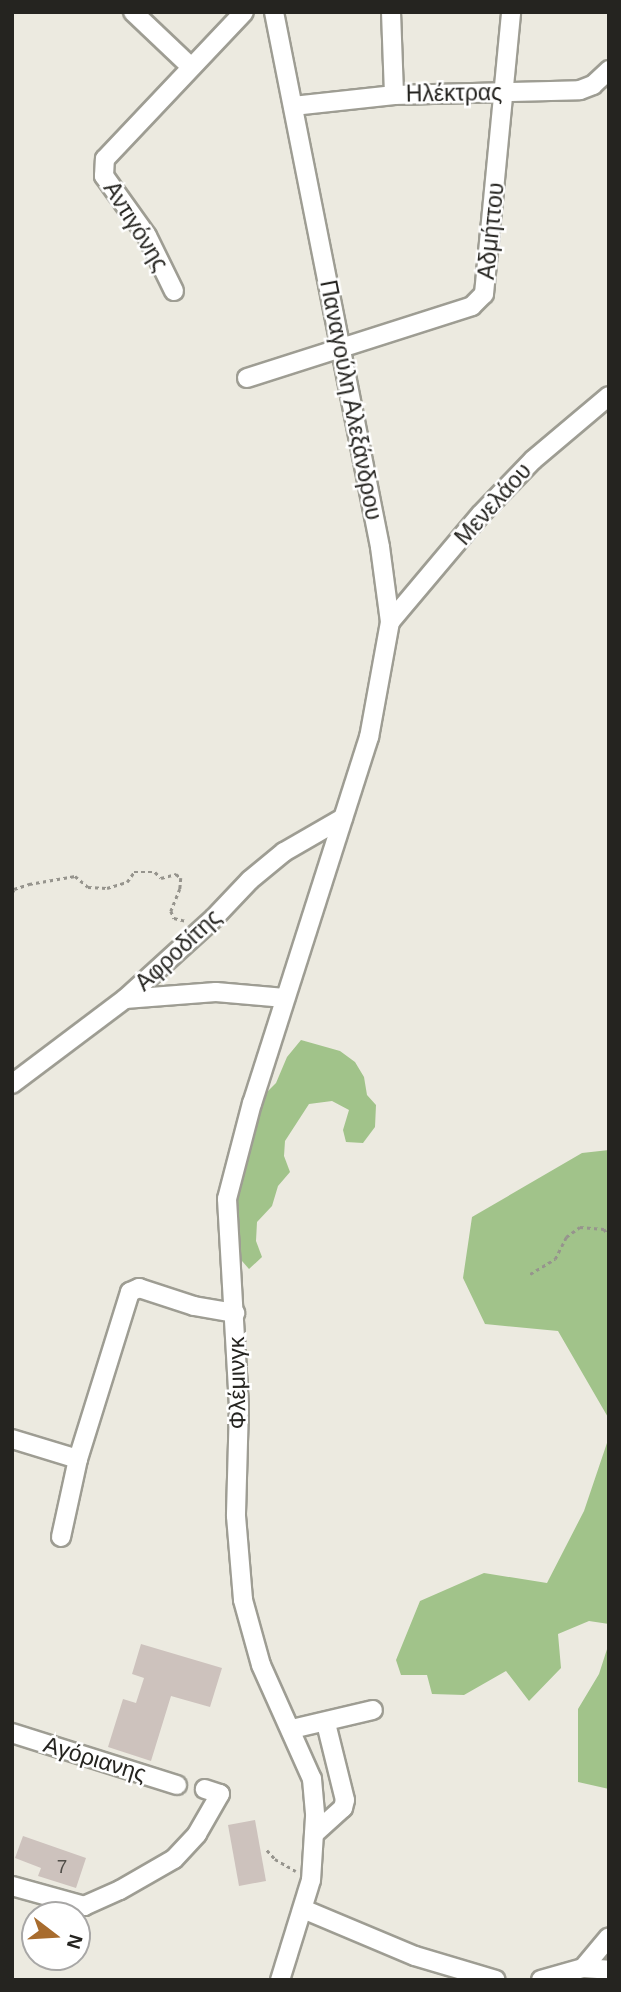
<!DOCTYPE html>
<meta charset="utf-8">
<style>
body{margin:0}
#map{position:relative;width:621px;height:1992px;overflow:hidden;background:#eceae0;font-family:Arial,sans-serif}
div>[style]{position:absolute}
.green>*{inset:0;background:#a1c38a}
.building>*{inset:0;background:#cdc2bd}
.path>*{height:2.5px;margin-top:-1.25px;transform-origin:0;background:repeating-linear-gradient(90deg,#96948d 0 3.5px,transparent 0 7px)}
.roads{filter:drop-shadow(2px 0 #9e9d93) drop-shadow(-2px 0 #9e9d93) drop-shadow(0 2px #9e9d93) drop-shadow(0 -2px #9e9d93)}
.minor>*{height:18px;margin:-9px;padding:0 9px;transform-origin:9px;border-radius:9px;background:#fff}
span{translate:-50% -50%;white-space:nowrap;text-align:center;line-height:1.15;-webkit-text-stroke:5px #fff;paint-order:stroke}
.number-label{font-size:19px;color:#4f4c47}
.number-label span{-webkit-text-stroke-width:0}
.street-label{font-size:23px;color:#252420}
.frame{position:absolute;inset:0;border:14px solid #252420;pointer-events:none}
.north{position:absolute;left:21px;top:1901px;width:70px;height:70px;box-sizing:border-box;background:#fff;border:2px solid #a8a7a6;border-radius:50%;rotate:107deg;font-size:19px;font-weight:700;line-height:28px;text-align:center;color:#252420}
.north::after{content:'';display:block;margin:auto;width:24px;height:32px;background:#a86c2e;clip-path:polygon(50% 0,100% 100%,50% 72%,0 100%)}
</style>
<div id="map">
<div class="green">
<i style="clip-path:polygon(301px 1040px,340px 1051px,355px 1062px,364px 1077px,367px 1095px,376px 1105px,375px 1127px,363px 1143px,346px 1142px,343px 1130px,349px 1110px,332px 1101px,309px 1104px,285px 1141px,284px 1156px,290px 1172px,278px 1186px,272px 1206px,257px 1222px,256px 1241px,262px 1257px,249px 1269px,235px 1253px,233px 1230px,237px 1208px,235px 1190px,245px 1140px,256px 1133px,253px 1106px,276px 1083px,287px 1057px)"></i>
<i style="clip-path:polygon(609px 1150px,609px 1419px,558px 1331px,485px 1324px,463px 1278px,472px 1217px,582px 1153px)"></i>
<i style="clip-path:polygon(609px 1437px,609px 1624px,589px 1621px,558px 1634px,561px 1668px,529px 1701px,506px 1671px,464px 1695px,432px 1694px,427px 1675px,401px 1675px,396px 1660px,420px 1601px,484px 1573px,547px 1583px,584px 1511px)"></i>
<i style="clip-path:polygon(609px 1643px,609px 1789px,578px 1782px,578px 1709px,599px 1674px)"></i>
</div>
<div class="building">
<i style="clip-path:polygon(141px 1644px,222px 1668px,210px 1707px,171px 1696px,151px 1761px,108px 1747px,123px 1699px,136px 1703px,144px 1678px,132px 1674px)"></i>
<i style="clip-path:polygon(255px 1820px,266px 1881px,239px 1886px,228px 1825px)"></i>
<i style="clip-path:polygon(23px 1836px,86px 1858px,76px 1888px,38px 1876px,41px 1868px,15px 1858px)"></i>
</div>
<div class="path">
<i style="left:12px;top:893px;width:4px;rotate:-63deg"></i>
<i style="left:14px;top:889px;width:16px;rotate:-18deg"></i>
<i style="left:29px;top:884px;width:47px;rotate:-9.9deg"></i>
<i style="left:75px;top:876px;width:17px;rotate:40deg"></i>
<i style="left:88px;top:887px;width:19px;rotate:3deg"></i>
<i style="left:107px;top:888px;width:21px;rotate:-17deg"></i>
<i style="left:127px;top:882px;width:12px;rotate:-55deg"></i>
<i style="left:134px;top:872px;width:21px"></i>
<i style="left:155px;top:872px;width:8px;rotate:45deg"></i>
<i style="left:161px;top:878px;width:16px;rotate:-15deg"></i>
<i style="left:176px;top:874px;width:6px;rotate:39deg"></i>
<i style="left:181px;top:878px;width:11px;rotate:95deg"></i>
<i style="left:180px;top:889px;width:24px;rotate:112deg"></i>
<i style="left:171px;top:911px;width:8px;rotate:67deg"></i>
<i style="left:174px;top:918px;width:12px;rotate:14deg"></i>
<i style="left:530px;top:1274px;width:29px;rotate:-31deg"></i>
<i style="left:555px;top:1259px;width:25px;rotate:-63deg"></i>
<i style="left:566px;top:1237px;width:17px;rotate:-36deg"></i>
<i style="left:580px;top:1227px;width:24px;rotate:5deg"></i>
<i style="left:604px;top:1229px;width:9px;rotate:54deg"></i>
<i style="left:267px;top:1850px;width:12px;rotate:48deg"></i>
<i style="left:275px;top:1859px;width:24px;rotate:30deg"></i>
</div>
<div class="roads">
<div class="minor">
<i style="left:133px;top:12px;width:79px;rotate:43.5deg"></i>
<i style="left:274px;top:12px;width:545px;rotate:78.79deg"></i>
<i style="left:380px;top:547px;width:76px;rotate:82.4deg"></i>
<i style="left:390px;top:622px;width:117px;rotate:100.3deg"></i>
<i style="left:369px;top:737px;width:384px;rotate:107.7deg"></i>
<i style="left:252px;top:1103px;width:99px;rotate:104.6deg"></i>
<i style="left:227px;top:1199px;width:207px;rotate:86.7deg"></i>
<i style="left:239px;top:1406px;width:110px;rotate:91.6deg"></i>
<i style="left:236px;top:1516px;width:84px;rotate:85.2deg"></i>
<i style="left:243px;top:1600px;width:67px;rotate:74.5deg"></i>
<i style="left:261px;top:1665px;width:125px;rotate:65.9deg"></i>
<i style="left:312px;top:1779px;width:38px;rotate:85deg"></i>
<i style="left:315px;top:1817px;width:63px;rotate:93.6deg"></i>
<i style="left:311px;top:1880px;width:105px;rotate:107.2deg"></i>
<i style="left:391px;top:12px;width:83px;rotate:87.9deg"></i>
<i style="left:293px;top:106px;width:102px;rotate:-6.2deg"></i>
<i style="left:394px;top:95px;width:186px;rotate:-1.5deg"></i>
<i style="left:580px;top:90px;width:14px;rotate:-21deg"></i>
<i style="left:593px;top:85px;width:22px;rotate:-43deg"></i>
<i style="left:174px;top:291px;width:61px;rotate:-116.1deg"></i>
<i style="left:147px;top:236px;width:74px;rotate:-125.6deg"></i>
<i style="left:104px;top:176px;width:17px;rotate:-87deg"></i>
<i style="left:105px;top:159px;width:202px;rotate:-46.6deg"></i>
<i style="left:247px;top:378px;width:236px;rotate:-17.7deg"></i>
<i style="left:472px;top:306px;width:17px;rotate:-45deg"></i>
<i style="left:484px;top:294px;width:283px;rotate:-84.5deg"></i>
<i style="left:390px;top:622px;width:141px;rotate:-49.9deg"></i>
<i style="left:481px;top:514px;width:75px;rotate:-46.1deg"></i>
<i style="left:533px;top:460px;width:99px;rotate:-40.1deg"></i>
<i style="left:125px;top:999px;width:91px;rotate:-4.4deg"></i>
<i style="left:216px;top:992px;width:69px;rotate:5deg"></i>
<i style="left:12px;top:1084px;width:141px;rotate:-37deg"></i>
<i style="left:125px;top:999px;width:120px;rotate:-42.3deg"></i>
<i style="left:214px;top:918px;width:52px;rotate:-46.5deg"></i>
<i style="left:250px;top:880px;width:44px;rotate:-39.5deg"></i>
<i style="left:284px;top:852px;width:68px;rotate:-30deg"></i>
<i style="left:12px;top:1439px;width:69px;rotate:16.9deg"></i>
<i style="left:61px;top:1537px;width:80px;rotate:-77.7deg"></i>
<i style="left:78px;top:1459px;width:175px;rotate:-72.7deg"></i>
<i style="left:130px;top:1292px;width:10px;rotate:-24deg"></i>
<i style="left:139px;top:1288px;width:58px;rotate:18.1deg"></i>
<i style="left:194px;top:1306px;width:42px;rotate:9.7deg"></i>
<i style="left:292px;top:1729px;width:83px;rotate:-13.2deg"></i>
<i style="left:12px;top:1733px;width:173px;rotate:17.5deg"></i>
<i style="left:314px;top:1834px;width:39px;rotate:-42deg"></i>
<i style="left:343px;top:1808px;width:8px;rotate:-76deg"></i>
<i style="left:345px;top:1800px;width:79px;rotate:-103.9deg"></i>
<i style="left:12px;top:1886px;width:75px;rotate:15.5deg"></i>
<i style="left:84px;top:1906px;width:39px;rotate:-24deg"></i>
<i style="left:120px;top:1890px;width:62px;rotate:-29.9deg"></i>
<i style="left:174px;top:1859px;width:34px;rotate:-47deg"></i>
<i style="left:197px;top:1834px;width:46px;rotate:-60.1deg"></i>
<i style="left:220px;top:1794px;width:16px;rotate:-162deg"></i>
<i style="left:303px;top:1909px;width:121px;rotate:22.8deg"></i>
<i style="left:415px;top:1956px;width:84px;rotate:16.5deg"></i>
<i style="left:583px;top:1968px;width:26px;rotate:4deg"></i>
<i style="left:541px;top:1980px;width:44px;rotate:-15.9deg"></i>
<i style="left:583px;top:1968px;width:40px;rotate:-50deg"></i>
</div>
</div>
<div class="number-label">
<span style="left:62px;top:1867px">7</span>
</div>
<div class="street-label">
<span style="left:454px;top:93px;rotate:-1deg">Ηλέκτρας</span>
<span style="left:136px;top:226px;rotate:58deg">Αντιγόνης</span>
<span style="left:491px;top:231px;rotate:-84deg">Αδμήττου</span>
<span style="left:351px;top:400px;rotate:79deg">Παναγούλη Αλεξάνδρου</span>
<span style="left:493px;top:504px;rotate:-48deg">Μενελάου</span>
<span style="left:178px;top:950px;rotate:-43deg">Αφροδίτης</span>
<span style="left:237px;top:1383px;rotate:-91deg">Φλέμινγκ</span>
<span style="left:95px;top:1759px;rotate:17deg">Αγόριανης</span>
</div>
<div class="frame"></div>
<div class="north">N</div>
</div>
